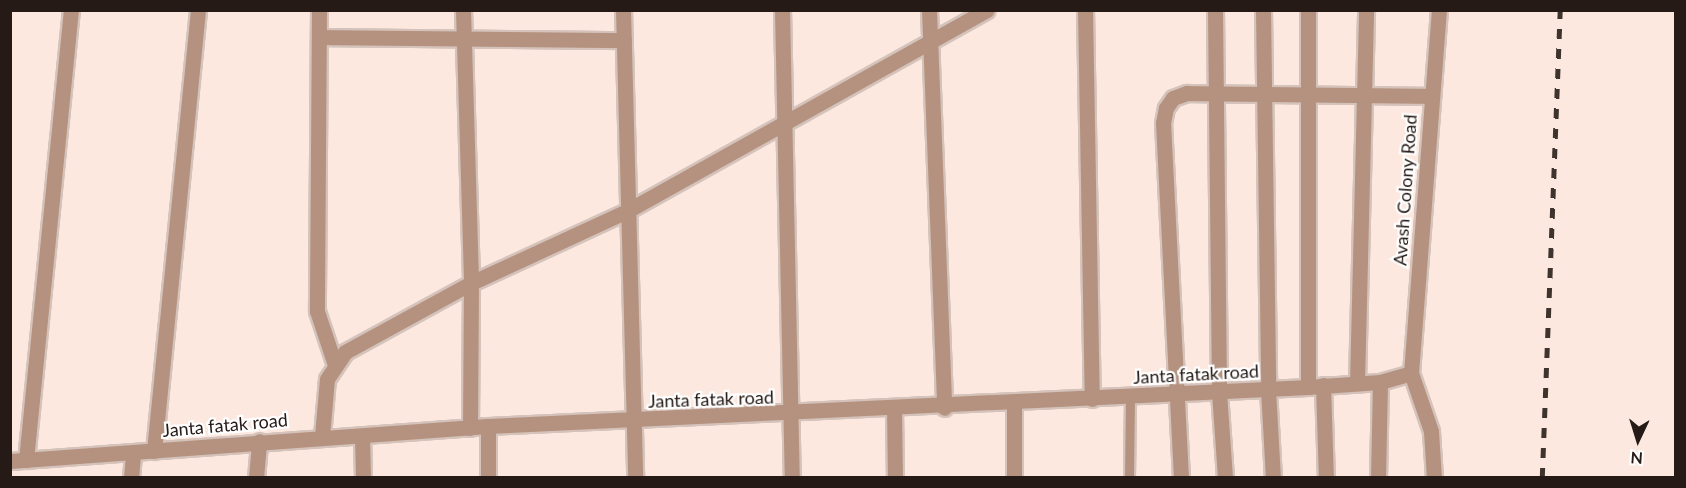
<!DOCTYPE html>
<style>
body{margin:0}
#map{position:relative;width:1686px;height:488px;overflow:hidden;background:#fce8df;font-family:Lato,sans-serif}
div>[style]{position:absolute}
.roads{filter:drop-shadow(2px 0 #d5c3bb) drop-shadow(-2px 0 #d5c3bb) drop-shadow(0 2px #d5c3bb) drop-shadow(0 -2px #d5c3bb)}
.lane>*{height:9px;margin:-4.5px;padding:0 4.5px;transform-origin:4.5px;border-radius:4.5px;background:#b4927f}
.street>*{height:15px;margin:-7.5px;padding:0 7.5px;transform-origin:7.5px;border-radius:7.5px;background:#b4927f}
.rail>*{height:4.5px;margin-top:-2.25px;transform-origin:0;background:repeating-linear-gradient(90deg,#3f332e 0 10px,transparent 0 20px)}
span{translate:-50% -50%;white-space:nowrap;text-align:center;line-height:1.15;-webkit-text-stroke:4.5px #fff;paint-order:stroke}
.street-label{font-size:18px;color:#251a15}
.frame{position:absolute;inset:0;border:12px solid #251a15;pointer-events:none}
.north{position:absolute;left:1608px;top:410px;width:60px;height:60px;-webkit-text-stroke:4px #fff;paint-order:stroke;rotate:184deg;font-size:16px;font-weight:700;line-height:24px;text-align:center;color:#251a15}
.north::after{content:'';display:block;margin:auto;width:21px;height:27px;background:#251a15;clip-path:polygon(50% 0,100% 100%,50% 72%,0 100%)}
</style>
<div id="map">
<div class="roads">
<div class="lane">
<i style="left:1129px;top:478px;width:81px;rotate:-89.3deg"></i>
</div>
<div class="street">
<i style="left:319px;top:10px;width:301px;rotate:90.4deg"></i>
<i style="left:317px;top:311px;width:54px;rotate:71.6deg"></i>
<i style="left:463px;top:10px;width:273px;rotate:88.3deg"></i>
<i style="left:471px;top:283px;width:145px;rotate:90.4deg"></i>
<i style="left:623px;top:10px;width:468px;rotate:88.5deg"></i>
<i style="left:782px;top:10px;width:468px;rotate:88.8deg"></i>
<i style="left:929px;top:10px;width:398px;rotate:87.8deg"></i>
<i style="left:1085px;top:10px;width:389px;rotate:89deg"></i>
<i style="left:1215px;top:10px;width:382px;rotate:89.4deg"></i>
<i style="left:1219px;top:392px;width:86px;rotate:86deg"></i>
<i style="left:1263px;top:10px;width:379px;rotate:89.2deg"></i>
<i style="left:1268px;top:389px;width:89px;rotate:86.8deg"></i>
<i style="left:321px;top:37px;width:303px;rotate:0.6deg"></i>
<i style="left:1357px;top:383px;width:373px;rotate:-88.6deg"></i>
<i style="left:1323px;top:385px;width:93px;rotate:88.2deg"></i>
<i style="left:1308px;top:387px;width:377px;rotate:-90deg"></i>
<i style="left:1014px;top:403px;width:75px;rotate:90deg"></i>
<i style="left:894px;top:409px;width:69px;rotate:89.2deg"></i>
<i style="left:488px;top:426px;width:52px;rotate:90deg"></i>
<i style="left:322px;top:436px;width:57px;rotate:-85deg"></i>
<i style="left:327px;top:379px;width:32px;rotate:-56deg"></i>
<i style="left:345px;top:352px;width:144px;rotate:-28.7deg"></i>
<i style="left:471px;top:283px;width:172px;rotate:-24.8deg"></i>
<i style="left:627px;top:211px;width:412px;rotate:-29.2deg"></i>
<i style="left:362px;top:436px;width:42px;rotate:88.6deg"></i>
<i style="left:154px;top:451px;width:443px;rotate:-84.3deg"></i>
<i style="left:26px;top:460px;width:452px;rotate:-84.3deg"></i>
<i style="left:10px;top:461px;width:479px;rotate:-4.2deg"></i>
<i style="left:488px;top:426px;width:821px;rotate:-2.72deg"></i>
<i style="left:1308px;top:387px;width:72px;rotate:-4deg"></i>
<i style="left:1380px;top:382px;width:32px;rotate:-16deg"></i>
<i style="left:131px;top:478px;width:25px;rotate:-85deg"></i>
<i style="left:256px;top:478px;width:37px;rotate:-85deg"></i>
<i style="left:1181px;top:478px;width:355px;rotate:-92.9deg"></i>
<i style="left:1163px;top:123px;width:15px;rotate:-79deg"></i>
<i style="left:1166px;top:108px;width:12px;rotate:-55deg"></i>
<i style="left:1173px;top:98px;width:15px;rotate:-20deg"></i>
<i style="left:1187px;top:93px;width:244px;rotate:0.7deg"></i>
<i style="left:1378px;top:478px;width:96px;rotate:-88.8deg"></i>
<i style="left:1434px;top:478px;width:47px;rotate:-93.7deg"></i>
<i style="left:1431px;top:431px;width:61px;rotate:-109deg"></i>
<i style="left:1411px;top:373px;width:364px;rotate:-85.6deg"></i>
</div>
</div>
<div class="rail">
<i style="left:1542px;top:478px;width:468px;rotate:-87.8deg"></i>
</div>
<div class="street-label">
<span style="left:1405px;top:190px;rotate:-86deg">Avash Colony Road</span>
<span style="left:1196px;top:374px;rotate:-3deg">Janta fatak road</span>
<span style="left:711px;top:399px;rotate:-2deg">Janta fatak road</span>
<span style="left:225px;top:425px;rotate:-5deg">Janta fatak road</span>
</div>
<div class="frame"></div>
<div class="north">N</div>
</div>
